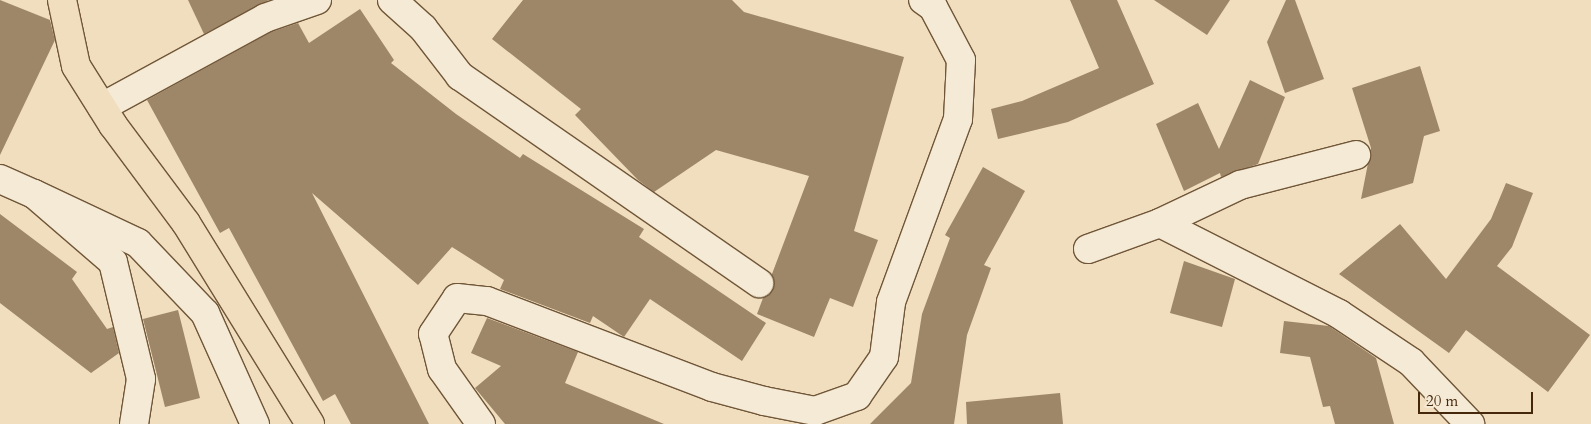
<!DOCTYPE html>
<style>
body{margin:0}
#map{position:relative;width:1591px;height:424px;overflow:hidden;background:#f0debe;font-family:Cardo,serif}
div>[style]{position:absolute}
.building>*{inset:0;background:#9e8768}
.roads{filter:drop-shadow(1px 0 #705638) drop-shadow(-1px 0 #705638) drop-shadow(0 1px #705638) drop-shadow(0 -1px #705638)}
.minor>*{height:28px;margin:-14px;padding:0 14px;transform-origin:14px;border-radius:14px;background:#f5ead5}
.secondary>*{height:28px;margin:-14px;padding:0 14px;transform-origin:14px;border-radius:14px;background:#f5ead5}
.primary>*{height:28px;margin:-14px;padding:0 14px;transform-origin:14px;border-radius:14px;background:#f0debe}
span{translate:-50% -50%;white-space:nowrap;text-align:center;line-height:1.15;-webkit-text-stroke:4.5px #f5ead5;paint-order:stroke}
.scale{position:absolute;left:1418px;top:392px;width:115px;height:22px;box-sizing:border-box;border:2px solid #45280b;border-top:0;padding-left:6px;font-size:15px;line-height:18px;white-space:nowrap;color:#45280b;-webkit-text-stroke:4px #f5ead5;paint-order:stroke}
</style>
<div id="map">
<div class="building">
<i style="clip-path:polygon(0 0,50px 20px,55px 40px,0 155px)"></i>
<i style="clip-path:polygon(188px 0,269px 0,204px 34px)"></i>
<i style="clip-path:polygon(523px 0,732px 0,744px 12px,904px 57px,854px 231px,878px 240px,853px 307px,830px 298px,814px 337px,757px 314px,763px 298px,772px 291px,772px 274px,809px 176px,716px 150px,654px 192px,638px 180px,575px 115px,581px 109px,492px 39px)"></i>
<i style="clip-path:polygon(1070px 0,1117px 0,1154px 84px,1068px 122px,998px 139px,991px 109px,1022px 101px,1099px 68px)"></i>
<i style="clip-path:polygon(1154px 0,1230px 0,1207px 35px)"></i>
<i style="clip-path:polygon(1286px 0,1295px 0,1324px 79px,1285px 93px,1267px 42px)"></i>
<i style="clip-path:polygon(360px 9px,394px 60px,391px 63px,456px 114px,520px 158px,523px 154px,644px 229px,639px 237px,766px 323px,742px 361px,650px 299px,624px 337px,593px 316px,590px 323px,500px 289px,504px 280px,452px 247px,418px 285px,312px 193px,429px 424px,351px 424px,335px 394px,323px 401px,229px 228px,220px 233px,147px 100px,271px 32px,298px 23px,309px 43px)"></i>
<i style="clip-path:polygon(1420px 66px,1440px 131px,1424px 136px,1413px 183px,1361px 199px,1371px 148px,1352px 88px)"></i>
<i style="clip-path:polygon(1250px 80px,1285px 97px,1258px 164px,1221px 177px,1220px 173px,1184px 191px,1156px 124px,1198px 103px,1219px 149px)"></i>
<i style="clip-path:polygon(983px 167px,1025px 191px,984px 265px,991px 268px,967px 335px,954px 424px,870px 424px,911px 383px,922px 314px,950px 238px,945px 235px)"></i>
<i style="clip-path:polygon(1506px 183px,1533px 193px,1512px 247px,1497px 266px,1590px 335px,1548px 392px,1466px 330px,1449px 353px,1339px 274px,1400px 224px,1446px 279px,1491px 219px)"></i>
<i style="clip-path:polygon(0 214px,77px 272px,72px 279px,107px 329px,113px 327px,119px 353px,91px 373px,0 303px)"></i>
<i style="clip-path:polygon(1184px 261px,1235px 279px,1222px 327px,1170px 313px)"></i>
<i style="clip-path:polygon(178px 310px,200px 398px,165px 407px,143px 319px)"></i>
<i style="clip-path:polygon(487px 318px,578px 352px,565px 383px,664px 424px,505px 424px,475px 388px,501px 366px,471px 353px)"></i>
<i style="clip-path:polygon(1284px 321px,1329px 326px,1376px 358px,1394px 424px,1335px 424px,1330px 406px,1323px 407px,1310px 357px,1280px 353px)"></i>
<i style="clip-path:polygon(1060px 393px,1063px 424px,967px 424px,966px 402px)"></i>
</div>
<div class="roads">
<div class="minor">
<i style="left:392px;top:0;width:42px;rotate:42.1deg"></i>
<i style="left:423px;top:28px;width:61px;rotate:52.4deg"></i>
<i style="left:460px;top:76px;width:364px;rotate:34.7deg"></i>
<i style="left:102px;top:107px;width:186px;rotate:-28.6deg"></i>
<i style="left:265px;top:18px;width:55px;rotate:-19.1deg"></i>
<i style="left:0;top:179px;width:37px;rotate:24deg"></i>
<i style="left:34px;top:194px;width:104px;rotate:40.7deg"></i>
<i style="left:113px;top:262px;width:120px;rotate:76.5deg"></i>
<i style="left:141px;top:379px;width:46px;rotate:98.8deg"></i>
<i style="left:34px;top:194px;width:115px;rotate:25.2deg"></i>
<i style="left:138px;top:243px;width:97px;rotate:46.3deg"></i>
<i style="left:205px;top:313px;width:122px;rotate:65.8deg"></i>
<i style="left:1160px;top:223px;width:89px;rotate:-25.4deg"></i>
<i style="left:1240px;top:185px;width:120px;rotate:-14.5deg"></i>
<i style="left:1088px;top:249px;width:77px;rotate:-19.9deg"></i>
<i style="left:1160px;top:223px;width:201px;rotate:26.9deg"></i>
<i style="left:1339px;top:314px;width:87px;rotate:33.7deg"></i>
<i style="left:1411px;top:362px;width:86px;rotate:46.4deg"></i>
</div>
<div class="secondary">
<i style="left:481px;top:424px;width:67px;rotate:-125.3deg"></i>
<i style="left:442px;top:369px;width:36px;rotate:-104deg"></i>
<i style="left:433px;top:334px;width:43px;rotate:-56.3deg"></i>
<i style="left:457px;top:298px;width:30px;rotate:6deg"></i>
<i style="left:487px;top:301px;width:241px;rotate:20.9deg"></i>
<i style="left:712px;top:387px;width:54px;rotate:15.1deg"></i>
<i style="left:764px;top:401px;width:52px;rotate:11.1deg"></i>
<i style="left:815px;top:411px;width:45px;rotate:-19.7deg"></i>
<i style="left:857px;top:396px;width:47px;rotate:-55.3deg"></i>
<i style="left:884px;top:357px;width:55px;rotate:-82.7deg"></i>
<i style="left:891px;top:302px;width:195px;rotate:-69.9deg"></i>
<i style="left:958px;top:119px;width:59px;rotate:-87.1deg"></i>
<i style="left:961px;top:60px;width:60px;rotate:-117.8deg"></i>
<i style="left:933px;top:7px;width:12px;rotate:-145deg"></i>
</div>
<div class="primary">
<i style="left:62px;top:0;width:67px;rotate:78deg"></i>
<i style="left:76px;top:66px;width:70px;rotate:57.9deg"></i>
<i style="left:113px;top:125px;width:122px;rotate:53.3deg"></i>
<i style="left:186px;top:223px;width:236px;rotate:58.3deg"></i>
</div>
</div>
<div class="scale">20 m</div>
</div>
